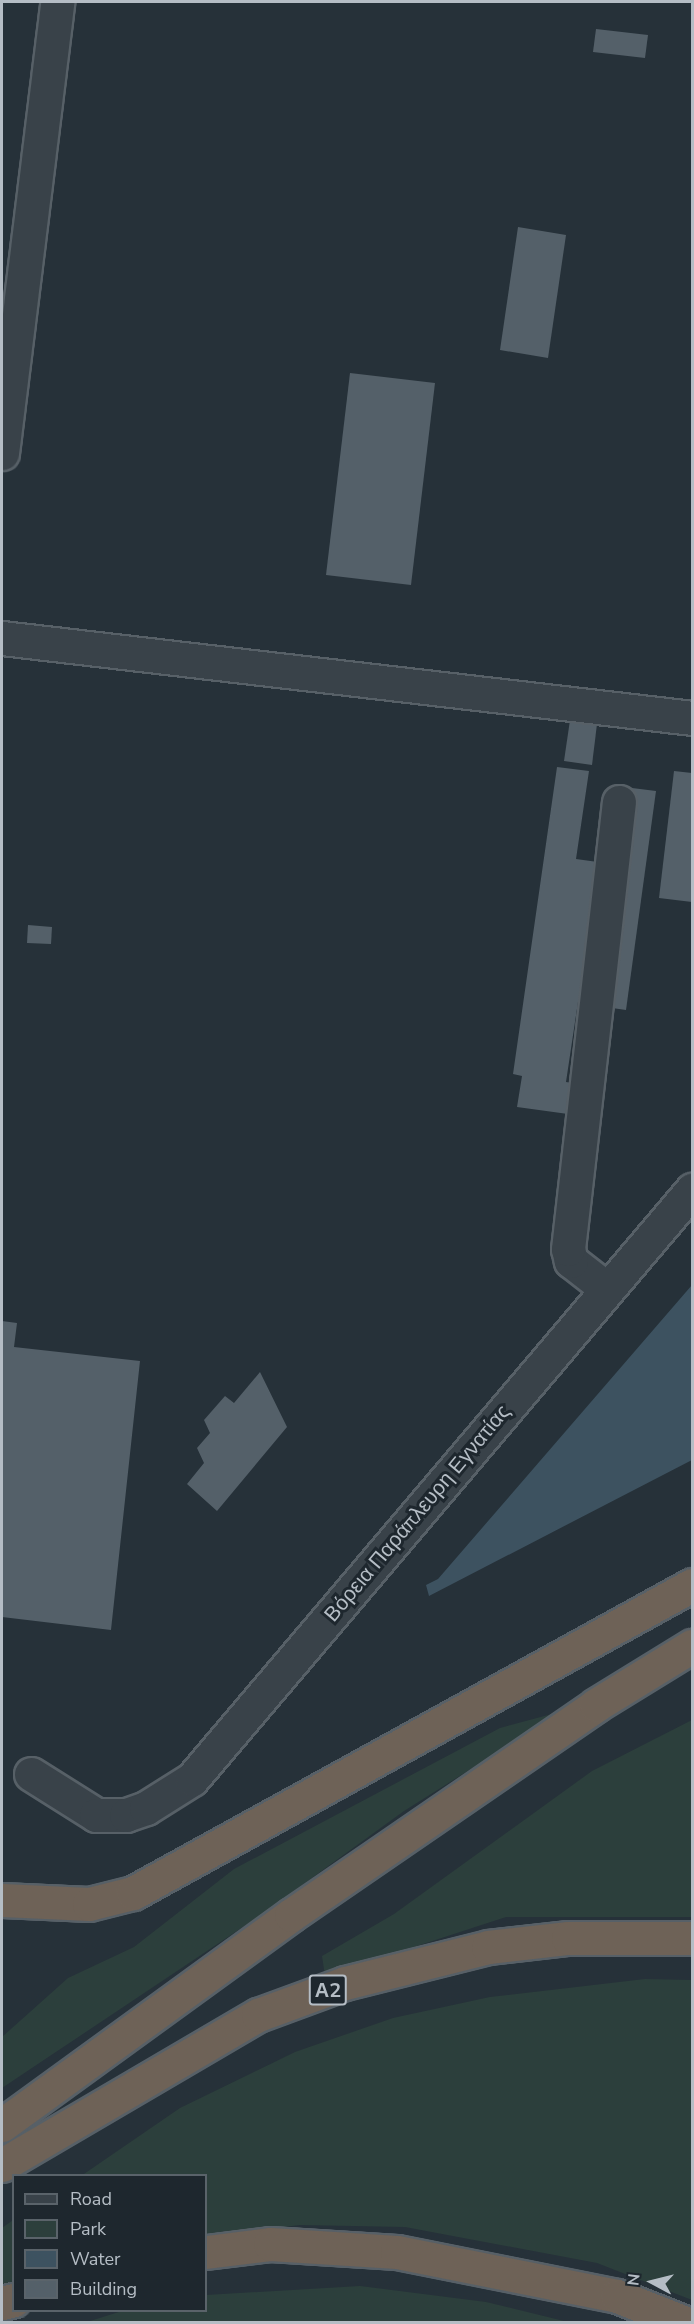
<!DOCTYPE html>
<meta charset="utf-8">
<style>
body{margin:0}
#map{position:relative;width:694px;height:2324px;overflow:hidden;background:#263139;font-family:"Nunito Sans",sans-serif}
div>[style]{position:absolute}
.green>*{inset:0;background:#2c3f3c}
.water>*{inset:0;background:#3d5260}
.building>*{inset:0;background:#546069}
.roads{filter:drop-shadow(2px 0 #576067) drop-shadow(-2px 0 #576067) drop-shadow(0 2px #576067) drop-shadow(0 -2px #576067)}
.minor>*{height:33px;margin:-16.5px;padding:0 16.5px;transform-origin:16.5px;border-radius:16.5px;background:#394249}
.highway>*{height:33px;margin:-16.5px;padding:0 16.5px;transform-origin:16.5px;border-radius:16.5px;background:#6e6257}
span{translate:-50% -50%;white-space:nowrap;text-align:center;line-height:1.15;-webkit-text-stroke:6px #1e272e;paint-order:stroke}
.shield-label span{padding:2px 4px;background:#1e272e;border:2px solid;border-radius:4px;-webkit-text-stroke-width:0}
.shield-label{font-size:20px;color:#b5bdc5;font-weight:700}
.street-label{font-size:21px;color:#b5bdc5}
.frame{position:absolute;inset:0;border:3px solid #b5bdc5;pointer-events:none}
.legend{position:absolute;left:12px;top:2174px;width:195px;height:138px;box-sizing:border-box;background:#1e272e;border:2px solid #5a636a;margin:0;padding:8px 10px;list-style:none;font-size:18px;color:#b5bdc5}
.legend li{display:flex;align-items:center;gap:12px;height:30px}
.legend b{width:30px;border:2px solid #5a636a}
.north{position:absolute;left:622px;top:2252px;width:60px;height:60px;-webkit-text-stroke:4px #1e272e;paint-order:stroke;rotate:277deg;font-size:16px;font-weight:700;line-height:24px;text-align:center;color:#b5bdc5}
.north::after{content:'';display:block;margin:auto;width:21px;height:27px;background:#b5bdc5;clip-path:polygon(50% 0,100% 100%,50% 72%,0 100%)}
</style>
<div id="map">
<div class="green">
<i style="clip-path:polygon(563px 1711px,404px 1811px,261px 1915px,2px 2088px,2px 2037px,68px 1978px,134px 1947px,234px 1869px,500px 1728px)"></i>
<i style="clip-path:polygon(692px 1720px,692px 1917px,506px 1917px,325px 1976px,322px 1956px,394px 1914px,592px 1771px)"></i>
<i style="clip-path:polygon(645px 1979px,692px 1980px,692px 2300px,597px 2263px,405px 2227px,300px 2225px,206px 2237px,206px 2176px,81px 2176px,180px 2108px,295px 2052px,393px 2018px,490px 1997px)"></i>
<i style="clip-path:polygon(13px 2220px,13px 2285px,2px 2290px,2px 2228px)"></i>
<i style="clip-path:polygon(360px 2286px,486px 2302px,568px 2322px,87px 2322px,122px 2311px,206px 2310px,206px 2295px)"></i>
</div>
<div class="water">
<i style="clip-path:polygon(692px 1285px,692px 1460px,429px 1596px,426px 1585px,438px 1579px)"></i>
</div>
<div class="building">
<i style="clip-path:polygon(596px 29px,648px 35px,645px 58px,593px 52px)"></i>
<i style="clip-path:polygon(518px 227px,566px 235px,548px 358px,500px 350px)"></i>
<i style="clip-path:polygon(350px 373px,435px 383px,411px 585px,326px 575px)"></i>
<i style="clip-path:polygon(570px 720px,597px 724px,592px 765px,564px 761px)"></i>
<i style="clip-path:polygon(557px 767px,589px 771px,576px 859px,605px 863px,586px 1003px,578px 1002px,566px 1082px,572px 1083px,568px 1114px,517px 1107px,522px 1076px,513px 1074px)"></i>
<i style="clip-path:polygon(674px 771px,692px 773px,692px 902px,659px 898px)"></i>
<i style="clip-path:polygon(632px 788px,656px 791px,626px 1010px,605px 1007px)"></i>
<i style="clip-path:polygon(28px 925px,52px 927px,51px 944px,27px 943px)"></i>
<i style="clip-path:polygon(2px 1321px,17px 1323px,14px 1347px,140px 1361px,111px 1630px,2px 1617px)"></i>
<i style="clip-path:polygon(260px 1372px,287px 1427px,217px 1511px,187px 1484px,204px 1463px,197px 1448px,210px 1433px,204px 1420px,225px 1396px,234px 1403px)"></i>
</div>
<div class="roads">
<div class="minor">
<i style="left:2px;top:453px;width:454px;rotate:-83deg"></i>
<i style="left:2px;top:638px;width:695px;rotate:6.61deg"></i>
<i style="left:607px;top:1289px;width:46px;rotate:-142.1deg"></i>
<i style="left:571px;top:1261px;width:12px;rotate:-104deg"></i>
<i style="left:568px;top:1249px;width:450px;rotate:-83.5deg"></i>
<i style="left:31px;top:1774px;width:77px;rotate:32.2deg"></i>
<i style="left:96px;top:1815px;width:30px"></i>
<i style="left:126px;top:1815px;width:21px;rotate:-19deg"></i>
<i style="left:146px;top:1808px;width:54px;rotate:-32.2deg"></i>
<i style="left:192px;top:1779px;width:773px;rotate:-49.67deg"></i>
</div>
<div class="highway">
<i style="left:2px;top:1900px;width:87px;rotate:2.6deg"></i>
<i style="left:89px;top:1904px;width:45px;rotate:-14deg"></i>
<i style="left:133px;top:1893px;width:638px;rotate:-28.85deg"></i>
<i style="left:2px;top:2125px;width:357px;rotate:-36deg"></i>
<i style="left:291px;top:1915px;width:370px;rotate:-34.5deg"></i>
<i style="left:596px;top:1705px;width:113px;rotate:-31.6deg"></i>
<i style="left:2px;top:2165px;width:297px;rotate:-30.4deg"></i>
<i style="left:258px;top:2015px;width:93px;rotate:-20.2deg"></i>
<i style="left:345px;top:1983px;width:147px;rotate:-14.1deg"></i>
<i style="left:488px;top:1947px;width:81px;rotate:-6.4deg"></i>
<i style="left:568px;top:1938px;width:124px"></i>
<i style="left:206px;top:2252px;width:64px;rotate:-7.1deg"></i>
<i style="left:270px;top:2244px;width:127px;rotate:3.6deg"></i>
<i style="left:397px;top:2252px;width:224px;rotate:11.3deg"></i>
<i style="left:617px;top:2296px;width:71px;rotate:21.5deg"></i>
<i style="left:2px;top:2303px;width:12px;rotate:-14deg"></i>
</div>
</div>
<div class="shield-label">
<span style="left:328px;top:1990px">Α2</span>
</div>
<div class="street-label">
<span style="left:417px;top:1513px;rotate:-50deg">Βόρεια Παράπλευρη Εγνατίας</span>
</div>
<div class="frame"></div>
<ul class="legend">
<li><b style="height:8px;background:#394249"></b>Road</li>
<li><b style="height:16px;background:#2c3f3c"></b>Park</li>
<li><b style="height:16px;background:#3d5260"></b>Water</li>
<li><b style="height:16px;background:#546069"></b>Building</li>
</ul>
<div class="north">N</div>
</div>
